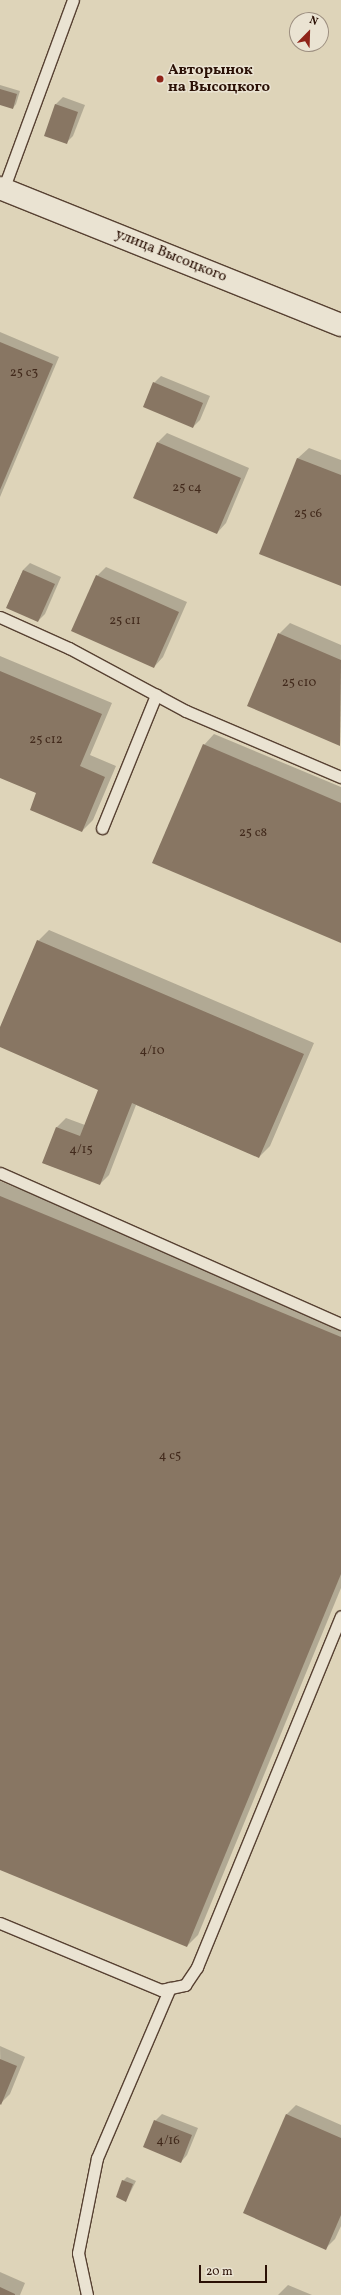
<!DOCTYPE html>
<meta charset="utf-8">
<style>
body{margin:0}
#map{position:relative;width:341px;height:2295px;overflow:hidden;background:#ded4b9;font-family:Vollkorn,serif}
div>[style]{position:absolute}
.shadow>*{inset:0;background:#0003}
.building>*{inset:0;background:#887663}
.roads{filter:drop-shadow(1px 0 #574132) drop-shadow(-1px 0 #574132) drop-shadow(0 1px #574132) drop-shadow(0 -1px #574132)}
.lane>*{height:11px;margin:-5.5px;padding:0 5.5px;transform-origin:5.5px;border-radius:5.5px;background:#eae3d2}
.street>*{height:22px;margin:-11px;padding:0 11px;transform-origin:11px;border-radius:11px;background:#eae3d2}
.dots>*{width:11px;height:11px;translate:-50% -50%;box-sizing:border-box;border:2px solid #eae3d2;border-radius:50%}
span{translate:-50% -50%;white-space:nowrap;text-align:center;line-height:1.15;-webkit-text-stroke:3px #eae3d2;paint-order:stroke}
.number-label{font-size:13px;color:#422a1c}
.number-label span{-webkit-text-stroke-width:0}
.poi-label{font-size:15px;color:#2a1005;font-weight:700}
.left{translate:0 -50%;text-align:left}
.street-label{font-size:15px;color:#2a1005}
.north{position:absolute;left:289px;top:12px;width:40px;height:40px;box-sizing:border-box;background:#eae3d2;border:1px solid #9d8f80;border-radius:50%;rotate:23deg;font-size:11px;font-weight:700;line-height:16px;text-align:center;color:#2a1005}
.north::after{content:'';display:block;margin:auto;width:14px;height:18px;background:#8f2418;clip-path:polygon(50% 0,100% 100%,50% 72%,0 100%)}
.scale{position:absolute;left:199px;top:2265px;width:68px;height:18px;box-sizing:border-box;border:2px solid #2a1005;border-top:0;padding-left:5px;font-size:12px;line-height:14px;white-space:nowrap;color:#2a1005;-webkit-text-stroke:3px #eae3d2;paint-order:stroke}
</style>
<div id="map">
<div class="shadow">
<i style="clip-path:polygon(0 85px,20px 91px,16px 104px,13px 108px,0 104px)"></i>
<i style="clip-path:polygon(63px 97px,85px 105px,73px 136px,66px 143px,45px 135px,56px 104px)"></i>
<i style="clip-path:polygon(0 332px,59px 357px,0 497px)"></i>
<i style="clip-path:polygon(161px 376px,210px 396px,200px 420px,193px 427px,154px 383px)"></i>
<i style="clip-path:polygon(167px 433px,249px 468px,226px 523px,217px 533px,158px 442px)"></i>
<i style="clip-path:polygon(309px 448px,341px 460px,341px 585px,261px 553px,298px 458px)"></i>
<i style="clip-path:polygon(30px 563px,61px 577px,45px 614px,38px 621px,7px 607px,23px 570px)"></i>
<i style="clip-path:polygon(106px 567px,187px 602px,163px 657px,154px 667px,97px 576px)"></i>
<i style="clip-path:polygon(290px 623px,341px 645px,340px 744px,279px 634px)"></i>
<i style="clip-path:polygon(0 656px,112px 703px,90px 755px,116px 766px,93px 820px,82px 831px,38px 793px,0 777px)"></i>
<i style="clip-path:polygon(214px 734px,341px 787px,341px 942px,204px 745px)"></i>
<i style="clip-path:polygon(49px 930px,314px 1043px,270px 1146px,259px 1157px,136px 1105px,109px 1175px,100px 1184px,43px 1163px,57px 1127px,66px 1118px,85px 1125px,99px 1090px,0 1046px,0 1029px,38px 941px)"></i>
<i style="clip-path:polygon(0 1181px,341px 1322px,341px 1588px,198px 1935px,187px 1946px,0 1869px)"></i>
<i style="clip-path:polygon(0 2046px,25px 2057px,10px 2094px,1px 2103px)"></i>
<i style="clip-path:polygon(296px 2105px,341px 2125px,341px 2226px,335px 2239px,326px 2248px,286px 2115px)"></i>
<i style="clip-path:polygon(162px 2114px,198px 2128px,187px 2155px,181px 2162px,155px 2121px)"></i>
<i style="clip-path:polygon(127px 2177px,136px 2181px,126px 2201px,123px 2181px)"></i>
<i style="clip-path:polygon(0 2272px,25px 2283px,20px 2295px,0 2295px)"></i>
<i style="clip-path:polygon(288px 2285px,312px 2295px,278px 2295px)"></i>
</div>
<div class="building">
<i style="clip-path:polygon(0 89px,17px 94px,13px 109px,0 105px)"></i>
<i style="clip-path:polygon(55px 104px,78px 112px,67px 144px,44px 136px)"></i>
<i style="clip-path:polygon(0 342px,53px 364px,0 490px)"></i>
<i style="clip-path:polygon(153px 382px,203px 403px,193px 428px,143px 407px)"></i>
<i style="clip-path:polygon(157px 442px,241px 478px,217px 534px,133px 498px)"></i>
<i style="clip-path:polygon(297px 458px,341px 475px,341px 586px,259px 554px)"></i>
<i style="clip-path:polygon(23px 570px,55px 584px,38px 622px,6px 608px)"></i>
<i style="clip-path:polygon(96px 575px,179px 612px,154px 668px,71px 631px)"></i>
<i style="clip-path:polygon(278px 633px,341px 660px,340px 746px,247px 706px)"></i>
<i style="clip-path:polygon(0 671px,102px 714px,80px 766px,105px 777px,82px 832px,30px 810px,36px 793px,0 778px)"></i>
<i style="clip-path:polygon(203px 744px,341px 803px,341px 943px,152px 863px)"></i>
<i style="clip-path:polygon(37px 940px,304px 1054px,259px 1158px,132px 1103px,100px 1185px,42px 1163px,56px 1127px,80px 1136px,98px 1090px,0 1047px,0 1027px)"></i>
<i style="clip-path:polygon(0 1196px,341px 1337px,341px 1574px,187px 1947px,0 1870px)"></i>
<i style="clip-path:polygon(0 2059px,17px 2066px,1px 2105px,0 2104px)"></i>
<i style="clip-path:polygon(286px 2114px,341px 2138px,341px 2215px,326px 2250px,243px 2213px)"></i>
<i style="clip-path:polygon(154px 2120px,192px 2135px,181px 2163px,143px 2147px)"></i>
<i style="clip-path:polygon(122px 2180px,133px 2184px,126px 2202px,116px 2197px)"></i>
<i style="clip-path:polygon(0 2287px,15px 2294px,15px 2295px,0 2295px)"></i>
</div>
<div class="roads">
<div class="lane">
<i style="left:3px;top:190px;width:202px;rotate:-69.8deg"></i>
<i style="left:0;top:617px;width:76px;rotate:24.2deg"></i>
<i style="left:69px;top:648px;width:133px;rotate:28.3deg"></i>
<i style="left:186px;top:711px;width:168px;rotate:23.1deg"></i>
<i style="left:102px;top:828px;width:144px;rotate:-67.9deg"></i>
<i style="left:0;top:1173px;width:373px;rotate:23.9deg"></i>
<i style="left:0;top:1923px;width:174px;rotate:22.6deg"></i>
<i style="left:161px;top:1990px;width:25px;rotate:-12deg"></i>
<i style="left:185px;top:1985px;width:22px;rotate:-56deg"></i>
<i style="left:197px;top:1967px;width:379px;rotate:-67.7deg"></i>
<i style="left:87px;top:2295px;width:43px;rotate:-102.1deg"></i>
<i style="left:78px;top:2253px;width:97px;rotate:-78.7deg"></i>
<i style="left:97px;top:2158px;width:185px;rotate:-66.8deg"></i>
</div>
<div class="street">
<i style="left:0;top:188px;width:367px;rotate:21.9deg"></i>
</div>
</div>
<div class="dots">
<i style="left:160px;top:79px;background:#8f2418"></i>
</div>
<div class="number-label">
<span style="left:24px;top:373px">25 с3</span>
<span style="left:187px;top:488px">25 с4</span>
<span style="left:308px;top:514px">25 с6</span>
<span style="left:125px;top:621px">25 с11</span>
<span style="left:299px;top:683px">25 с10</span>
<span style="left:46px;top:740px">25 с12</span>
<span style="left:253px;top:833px">25 с8</span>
<span style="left:152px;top:1051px">4/10</span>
<span style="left:81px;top:1150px">4/15</span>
<span style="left:170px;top:1456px">4 с5</span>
<span style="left:168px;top:2141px">4/16</span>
</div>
<div class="poi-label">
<span class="left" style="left:168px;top:79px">Авторынок<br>на Высоцкого</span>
</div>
<div class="street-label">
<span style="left:171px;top:256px;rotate:22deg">улица Высоцкого</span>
</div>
<div class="north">N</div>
<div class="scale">20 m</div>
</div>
